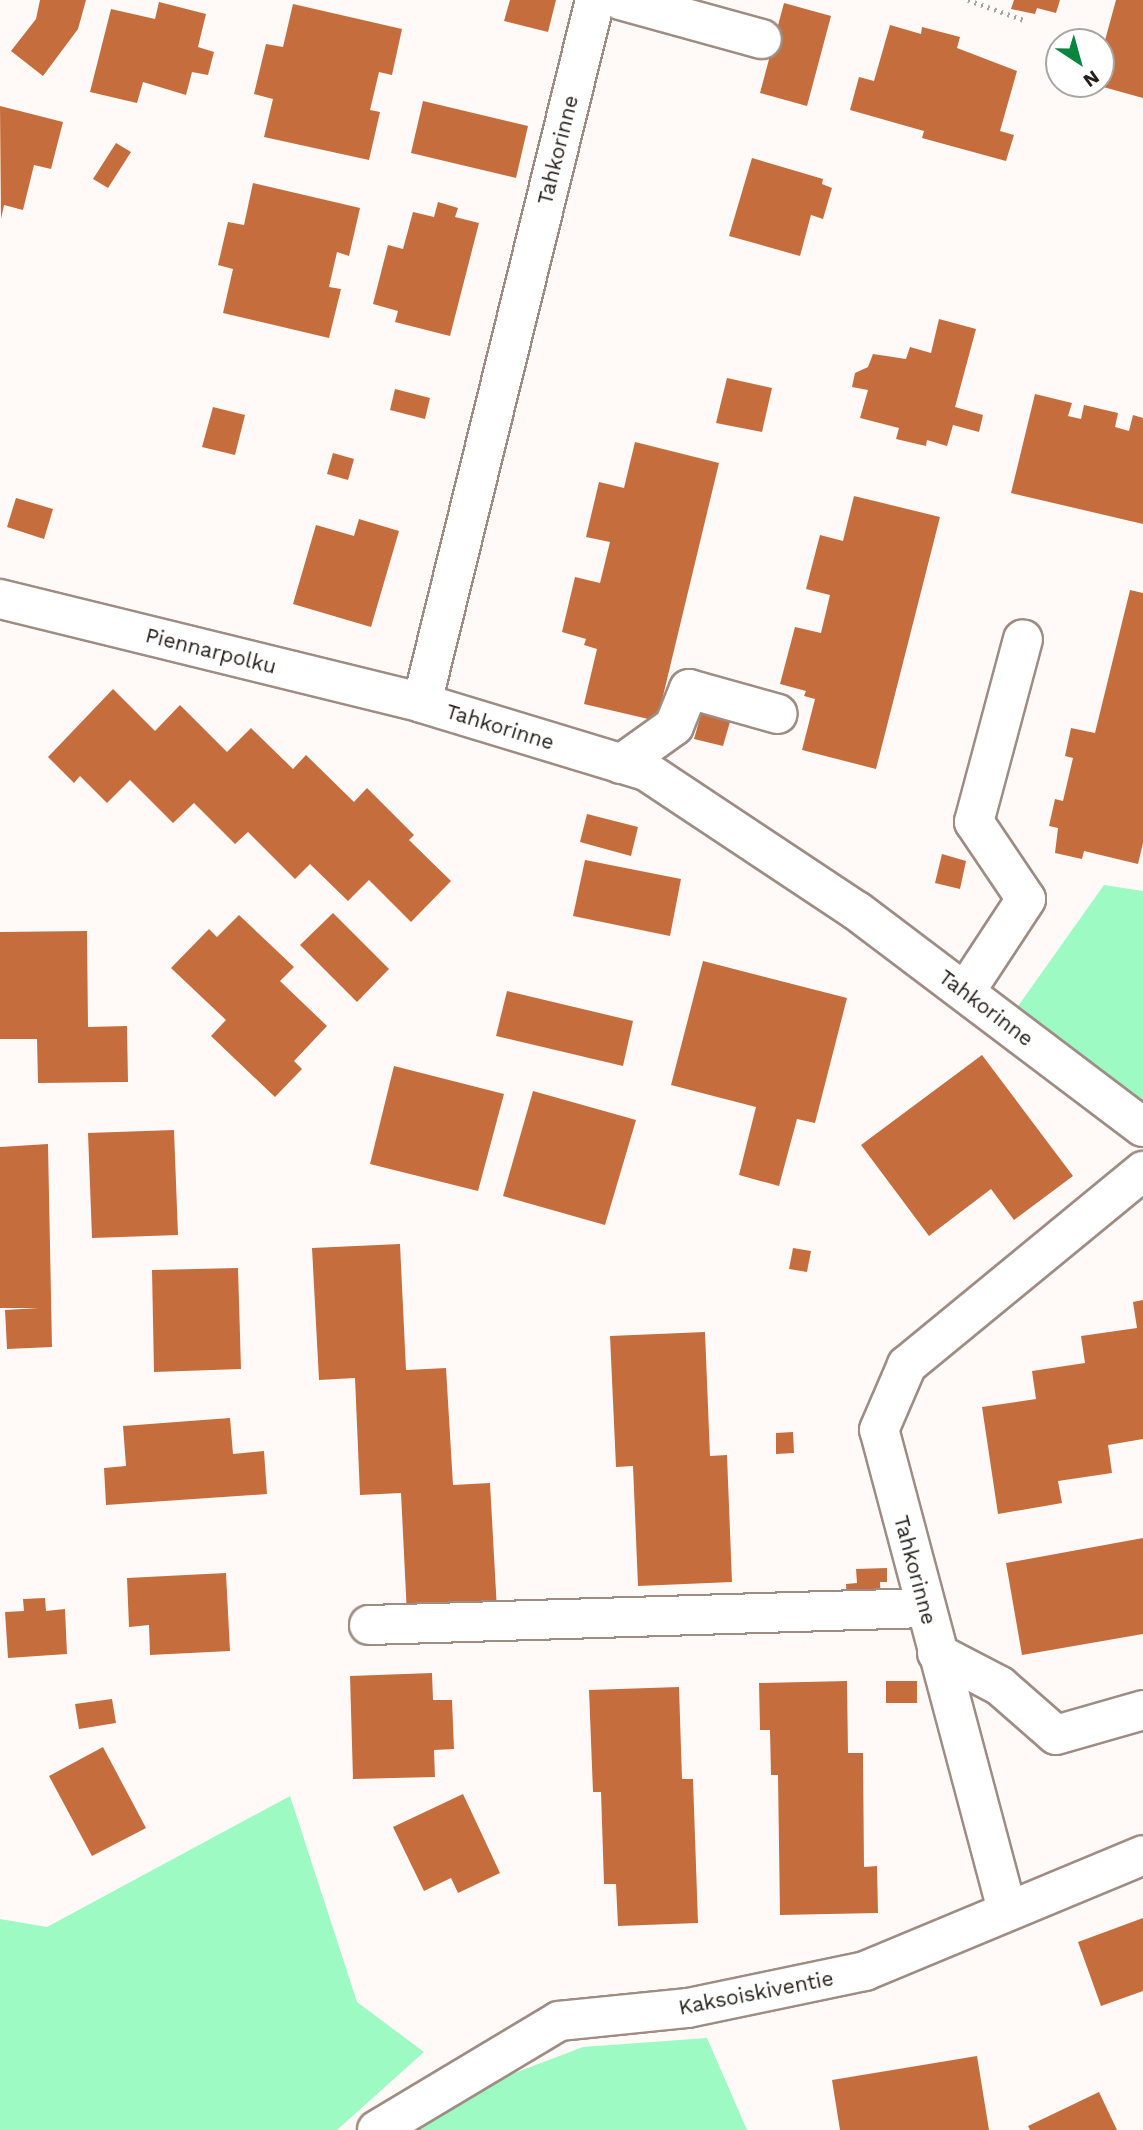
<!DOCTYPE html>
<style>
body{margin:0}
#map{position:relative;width:1143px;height:2130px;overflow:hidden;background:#fffaf8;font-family:"Work Sans",sans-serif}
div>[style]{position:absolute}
.green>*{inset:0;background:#9dfac2}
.building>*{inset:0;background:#c66d3d}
.path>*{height:4.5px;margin-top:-2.25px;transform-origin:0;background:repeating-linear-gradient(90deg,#a9a3a1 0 2px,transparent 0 7px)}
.roads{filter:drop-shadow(2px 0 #9f8c83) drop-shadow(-2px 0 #9f8c83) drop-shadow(0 2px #9f8c83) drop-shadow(0 -2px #9f8c83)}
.minor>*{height:38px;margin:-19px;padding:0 19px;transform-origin:19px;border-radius:19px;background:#fff}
span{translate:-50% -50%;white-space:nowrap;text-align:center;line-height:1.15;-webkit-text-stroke:5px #fff;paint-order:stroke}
.street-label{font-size:21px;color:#251e1a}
.north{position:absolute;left:1045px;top:28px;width:70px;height:70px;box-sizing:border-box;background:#fff;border:2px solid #a8a5a3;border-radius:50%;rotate:144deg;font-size:19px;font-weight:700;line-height:28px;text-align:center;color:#251e1a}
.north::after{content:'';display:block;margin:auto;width:24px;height:32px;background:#0a843e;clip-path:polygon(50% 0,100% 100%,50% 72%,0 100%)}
</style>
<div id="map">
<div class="green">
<i style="clip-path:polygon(1104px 885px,1143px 891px,1143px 1113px,1011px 1016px)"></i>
<i style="clip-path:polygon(290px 1796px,357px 2002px,424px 2052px,337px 2130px,0 2130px,0 1919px,47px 1927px)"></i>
<i style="clip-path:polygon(707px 2038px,747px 2130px,411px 2130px,475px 2088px,583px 2047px)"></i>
</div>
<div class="building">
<i style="clip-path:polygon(40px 0,86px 0,78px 29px,43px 76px,11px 51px,36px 19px)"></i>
<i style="clip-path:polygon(510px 0,556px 0,548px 32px,504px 21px)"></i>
<i style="clip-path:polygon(1014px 0,1060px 0,1056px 13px,1037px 8px,1035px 14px,1011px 9px)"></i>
<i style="clip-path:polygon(1116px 0,1143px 0,1143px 98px,1096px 85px,1101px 84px,1101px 55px)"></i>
<i style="clip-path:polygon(159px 2px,206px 14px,198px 47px,214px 52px,208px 75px,192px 72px,186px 95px,143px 82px,137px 103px,90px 92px,111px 9px,155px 19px)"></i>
<i style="clip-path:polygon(784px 3px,831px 16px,807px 106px,760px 93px)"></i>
<i style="clip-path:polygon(293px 4px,402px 29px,392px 75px,379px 72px,370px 110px,380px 112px,369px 160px,264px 137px,273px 99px,254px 94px,266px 44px,283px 47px)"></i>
<i style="clip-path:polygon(890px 25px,921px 34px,922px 27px,960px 37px,957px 48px,1017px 71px,1000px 131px,1014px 135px,1006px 161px,922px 138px,924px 131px,850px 110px,859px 77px,874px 81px)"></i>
<i style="clip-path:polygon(423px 101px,528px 126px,516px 178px,411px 153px)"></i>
<i style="clip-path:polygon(0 106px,63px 122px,51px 169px,34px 165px,23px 210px,4px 205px,1px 219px)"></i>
<i style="clip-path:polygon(116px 143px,131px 152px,108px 188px,93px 179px)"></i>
<i style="clip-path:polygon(752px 158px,823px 179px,822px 184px,832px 188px,823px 219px,811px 215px,800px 256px,729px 236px)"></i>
<i style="clip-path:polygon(253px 183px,360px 208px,349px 256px,337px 252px,329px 287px,341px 289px,329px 338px,223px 313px,233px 269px,218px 265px,228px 222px,244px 225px)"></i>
<i style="clip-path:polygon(438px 202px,458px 208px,455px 217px,479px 223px,450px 336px,395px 322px,398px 311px,373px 304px,388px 245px,403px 249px,413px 212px,434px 217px)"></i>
<i style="clip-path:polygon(939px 319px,976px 329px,955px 407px,983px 415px,979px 432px,953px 425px,947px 446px,927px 440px,926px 446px,896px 439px,899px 428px,860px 418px,868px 390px,852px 387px,855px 373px,868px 367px,873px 354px,906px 359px,910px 347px,931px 353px)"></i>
<i style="clip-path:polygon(727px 378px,772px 388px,762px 432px,716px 423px)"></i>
<i style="clip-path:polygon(395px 389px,430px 398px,425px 419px,390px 410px)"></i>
<i style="clip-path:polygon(1035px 394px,1072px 403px,1068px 416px,1081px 419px,1084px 405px,1118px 413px,1115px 427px,1129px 431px,1133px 415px,1143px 418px,1143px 524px,1011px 493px)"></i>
<i style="clip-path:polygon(213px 407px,245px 415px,235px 455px,202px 447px)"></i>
<i style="clip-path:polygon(635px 442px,719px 463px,657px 721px,584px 704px,597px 649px,584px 645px,586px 639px,562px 632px,575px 577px,600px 583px,610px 542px,586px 537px,599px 482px,624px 488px)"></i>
<i style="clip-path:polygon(333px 453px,354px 459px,348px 480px,327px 474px)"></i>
<i style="clip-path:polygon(854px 496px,940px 517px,876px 769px,802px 750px,815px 699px,804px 696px,806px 691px,780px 684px,795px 627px,821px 633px,830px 595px,806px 589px,820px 535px,843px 541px)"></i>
<i style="clip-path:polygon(16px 498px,53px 509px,44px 539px,7px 527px)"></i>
<i style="clip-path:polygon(359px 519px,399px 531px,371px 627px,293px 604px,316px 525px,354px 536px)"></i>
<i style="clip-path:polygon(1130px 590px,1143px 593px,1143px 843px,1138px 864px,1084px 851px,1082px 859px,1055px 853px,1058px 828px,1049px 826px,1055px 799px,1063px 801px,1073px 758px,1065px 756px,1071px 728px,1095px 733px)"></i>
<i style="clip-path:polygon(113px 689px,155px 731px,180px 705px,227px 752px,251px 728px,293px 769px,306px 755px,354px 802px,367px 788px,414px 835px,409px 840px,451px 881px,411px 922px,369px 880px,348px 901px,310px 864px,295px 879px,248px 832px,235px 844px,194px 803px,173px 823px,130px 780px,107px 803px,80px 776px,74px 783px,48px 757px)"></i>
<i style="clip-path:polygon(703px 707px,732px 715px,723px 746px,694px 739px)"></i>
<i style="clip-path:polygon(587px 814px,638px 827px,631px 856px,580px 842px)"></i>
<i style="clip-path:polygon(942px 854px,966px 861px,960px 889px,935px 883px)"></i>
<i style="clip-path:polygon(585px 860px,681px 879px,670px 936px,573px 916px)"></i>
<i style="clip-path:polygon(333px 913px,389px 969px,357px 1002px,300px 945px)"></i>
<i style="clip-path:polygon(239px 915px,294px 967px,280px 981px,327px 1026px,294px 1061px,302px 1069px,275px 1097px,211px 1036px,226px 1020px,171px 968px,209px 929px,217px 937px)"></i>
<i style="clip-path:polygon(87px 931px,88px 1027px,127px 1026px,128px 1082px,38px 1083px,37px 1039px,0 1039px,0 932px)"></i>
<i style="clip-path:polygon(703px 961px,847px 998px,815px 1123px,797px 1119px,779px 1186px,739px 1175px,756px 1107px,671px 1085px)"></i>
<i style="clip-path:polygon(507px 991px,633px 1021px,623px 1066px,496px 1036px)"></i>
<i style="clip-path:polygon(982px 1055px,1073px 1176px,1014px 1220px,991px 1189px,929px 1236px,861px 1145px)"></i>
<i style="clip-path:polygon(394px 1066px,504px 1094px,478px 1191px,370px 1164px)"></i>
<i style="clip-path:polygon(533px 1091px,636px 1120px,605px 1225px,503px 1196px)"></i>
<i style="clip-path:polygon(174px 1130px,178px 1235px,92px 1238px,88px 1133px)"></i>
<i style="clip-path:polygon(48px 1144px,52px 1347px,7px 1349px,5px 1310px,39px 1308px,0 1308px,0 1147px)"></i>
<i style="clip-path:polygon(400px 1244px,406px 1370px,446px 1368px,453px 1485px,490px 1483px,497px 1610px,407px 1615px,401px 1493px,360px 1495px,355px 1378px,319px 1380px,312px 1248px)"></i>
<i style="clip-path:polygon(793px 1248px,811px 1251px,807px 1272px,789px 1269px)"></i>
<i style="clip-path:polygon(238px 1268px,241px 1369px,154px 1372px,152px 1270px)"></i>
<i style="clip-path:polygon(1143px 1300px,1143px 1439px,1108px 1445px,1112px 1473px,1058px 1481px,1062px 1503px,998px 1514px,982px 1407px,1036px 1399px,1032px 1371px,1085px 1363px,1081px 1336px,1137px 1328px,1133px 1302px)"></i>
<i style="clip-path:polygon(705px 1332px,710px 1456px,727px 1455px,732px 1582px,638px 1586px,633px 1466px,616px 1467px,610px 1336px)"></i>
<i style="clip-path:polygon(230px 1418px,233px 1454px,264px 1451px,267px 1494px,106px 1505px,104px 1468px,126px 1466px,123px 1426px)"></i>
<i style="clip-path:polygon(793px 1432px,794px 1453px,776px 1454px,776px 1433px)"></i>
<i style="clip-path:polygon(1143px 1538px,1143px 1634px,1022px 1655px,1006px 1563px)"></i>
<i style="clip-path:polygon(887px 1568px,887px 1582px,880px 1582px,881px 1601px,847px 1602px,846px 1584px,857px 1583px,856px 1569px)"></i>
<i style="clip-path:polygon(226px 1573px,230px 1651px,150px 1655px,149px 1625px,129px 1627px,127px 1578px)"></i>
<i style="clip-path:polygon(45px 1598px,46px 1611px,65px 1609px,67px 1654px,8px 1658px,5px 1612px,24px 1611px,23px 1599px)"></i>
<i style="clip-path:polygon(432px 1673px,433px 1700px,452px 1700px,454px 1749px,434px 1750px,435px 1777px,353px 1779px,350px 1676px)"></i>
<i style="clip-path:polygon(847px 1681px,848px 1753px,863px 1753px,864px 1867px,877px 1866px,878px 1913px,780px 1915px,778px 1775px,771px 1775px,770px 1730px,760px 1730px,759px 1683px)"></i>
<i style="clip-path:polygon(886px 1681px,917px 1681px,917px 1703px,886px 1703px)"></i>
<i style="clip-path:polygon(679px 1687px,682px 1779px,693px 1779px,698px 1923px,618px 1926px,616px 1884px,604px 1884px,601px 1792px,593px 1792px,589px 1690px)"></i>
<i style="clip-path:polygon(112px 1699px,116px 1723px,79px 1729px,75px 1704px)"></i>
<i style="clip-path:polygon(103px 1747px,146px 1828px,92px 1856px,49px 1776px)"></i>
<i style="clip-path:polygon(463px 1794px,500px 1873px,458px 1893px,451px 1878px,424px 1891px,393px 1827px)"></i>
<i style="clip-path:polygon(1143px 1918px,1143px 1991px,1101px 2006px,1078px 1942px)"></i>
<i style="clip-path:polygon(977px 2056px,989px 2130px,840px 2130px,832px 2080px)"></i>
<i style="clip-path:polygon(1099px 2092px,1117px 2130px,1030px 2130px,1028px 2126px)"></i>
</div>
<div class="path">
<i style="left:968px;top:0;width:59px;rotate:19.7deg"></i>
</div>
<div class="roads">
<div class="minor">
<i style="left:595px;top:0;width:724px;rotate:103.83deg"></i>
<i style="left:422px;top:703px;width:234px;rotate:16.9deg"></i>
<i style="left:646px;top:771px;width:253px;rotate:33.6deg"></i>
<i style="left:857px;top:911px;width:358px;rotate:37.1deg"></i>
<i style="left:620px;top:0;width:147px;rotate:15.4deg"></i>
<i style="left:0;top:599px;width:435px;rotate:13.8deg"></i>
<i style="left:621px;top:764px;width:65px;rotate:-35.6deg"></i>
<i style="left:674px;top:726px;width:40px;rotate:-68deg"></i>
<i style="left:689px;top:689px;width:92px;rotate:15.7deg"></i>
<i style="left:965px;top:992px;width:111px;rotate:-56.7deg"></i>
<i style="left:1026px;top:899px;width:93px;rotate:-124deg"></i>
<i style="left:974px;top:822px;width:189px;rotate:-75deg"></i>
<i style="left:369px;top:1625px;width:556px;rotate:-1.75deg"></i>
<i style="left:937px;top:1653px;width:71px;rotate:27.6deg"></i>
<i style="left:1000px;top:1686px;width:74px;rotate:41.2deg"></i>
<i style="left:1056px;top:1735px;width:91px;rotate:-16deg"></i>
<i style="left:1007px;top:1910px;width:497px;rotate:-104.9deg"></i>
<i style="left:879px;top:1430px;width:71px;rotate:-66.7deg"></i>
<i style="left:907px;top:1365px;width:306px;rotate:-39.4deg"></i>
<i style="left:377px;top:2130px;width:212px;rotate:-30.9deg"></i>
<i style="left:559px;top:2021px;width:130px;rotate:-5.8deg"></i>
<i style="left:688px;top:2008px;width:181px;rotate:-11.8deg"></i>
<i style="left:865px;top:1971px;width:301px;rotate:-22.6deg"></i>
</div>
</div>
<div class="street-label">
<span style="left:558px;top:150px;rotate:-76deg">Tahkorinne</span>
<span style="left:211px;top:651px;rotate:14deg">Piennarpolku</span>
<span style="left:500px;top:727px;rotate:17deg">Tahkorinne</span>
<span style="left:986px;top:1008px;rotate:37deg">Tahkorinne</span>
<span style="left:915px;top:1570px;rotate:75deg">Tahkorinne</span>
<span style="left:756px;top:1993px;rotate:-11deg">Kaksoiskiventie</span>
</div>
<div class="north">N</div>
</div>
